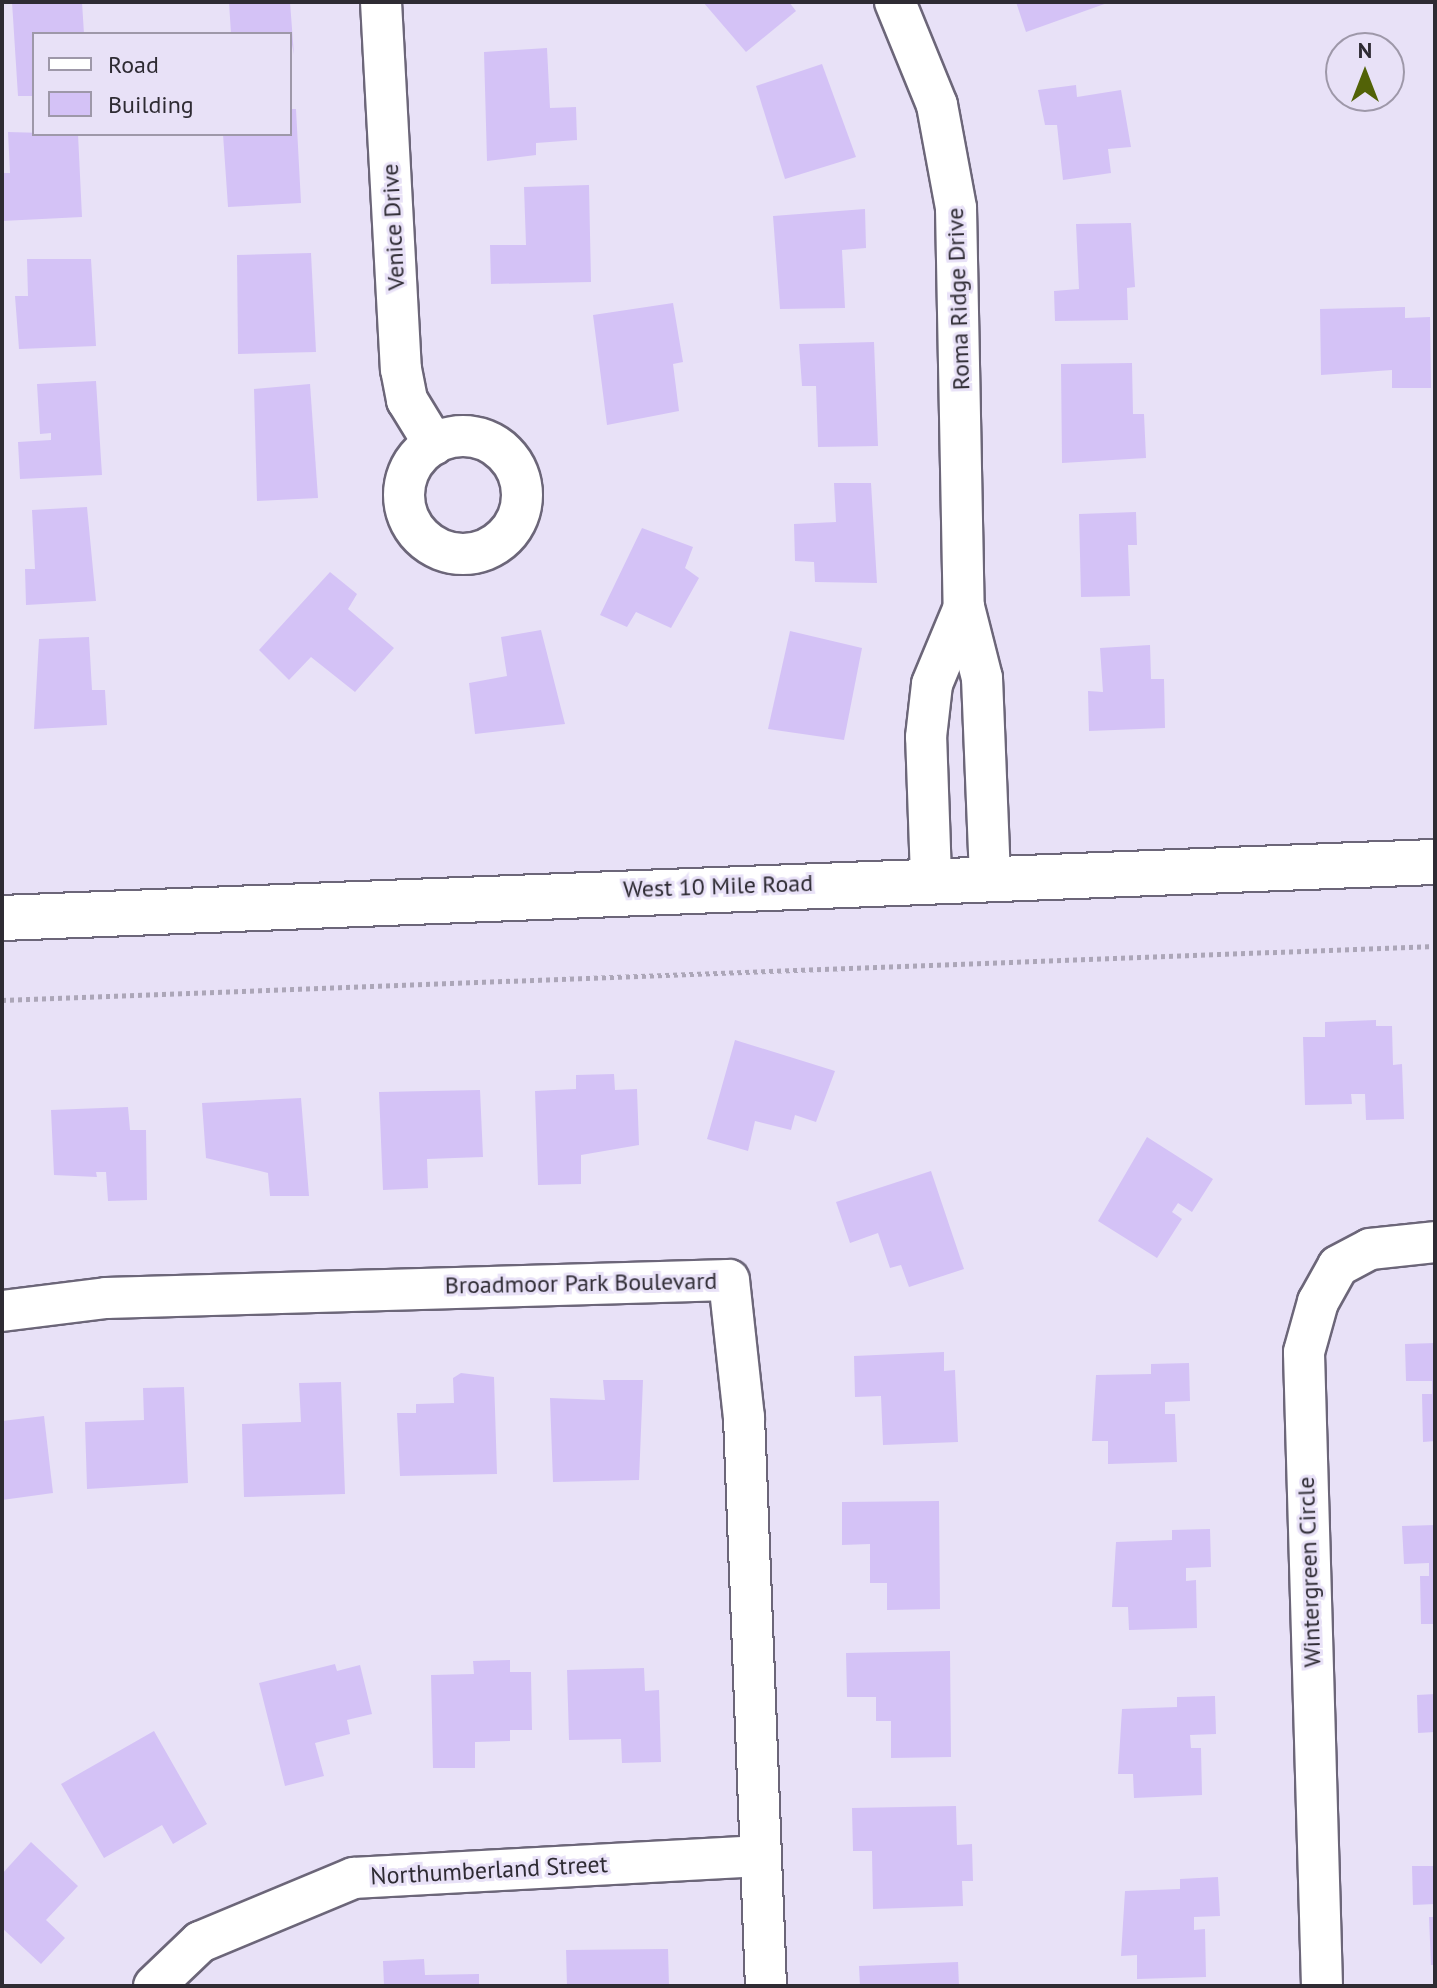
<!DOCTYPE html>
<style>
body{margin:0}
#map{position:relative;width:1437px;height:1988px;overflow:hidden;background:#e8e1f7;font-family:"PT Sans",sans-serif}
div>[style]{position:absolute}
.building>*{inset:0;background:#d4c2f6}
.path>*{height:5px;margin-top:-2.5px;transform-origin:0;background:repeating-linear-gradient(90deg,#aca6b8 0 4px,transparent 0 8px)}
.roads{filter:drop-shadow(2px 0 #6c6679) drop-shadow(-2px 0 #6c6679) drop-shadow(0 2px #6c6679) drop-shadow(0 -2px #6c6679)}
.street>*{height:40px;margin:-20px;padding:0 20px;transform-origin:20px;border-radius:20px;background:#fff}
.street>.ring{margin:-20px;padding:0;box-sizing:content-box;background:none;border:40px solid #fff;border-radius:50%}
.secondary>*{height:44px;margin:-22px;padding:0 22px;transform-origin:22px;border-radius:22px;background:#fff}
span{translate:-50% -50%;white-space:nowrap;text-align:center;line-height:1.15;-webkit-text-stroke:6px #e8e1f7;paint-order:stroke}
.street-label{font-size:24px;color:#2e2b33}
.frame{position:absolute;inset:0;border:4px solid #2e2b33;pointer-events:none}
.legend{position:absolute;left:32px;top:32px;width:260px;height:104px;box-sizing:border-box;background:#e8e1f7;border:2px solid #9e98a9;margin:0;padding:10px 14px;list-style:none;font-size:24px;color:#2e2b33}
.legend li{display:flex;align-items:center;gap:16px;height:40px}
.legend b{width:40px;border:2px solid #9e98a9}
.north{position:absolute;left:1325px;top:32px;width:80px;height:80px;box-sizing:border-box;background:#e8e1f7;border:2px solid #9e98a9;border-radius:50%;rotate:0deg;font-size:22px;font-weight:700;line-height:32px;text-align:center;color:#2e2b33}
.north::after{content:'';display:block;margin:auto;width:28px;height:36px;background:#526207;clip-path:polygon(50% 0,100% 100%,50% 72%,0 100%)}
</style>
<div id="map">
<div class="building">
<i style="clip-path:polygon(12px 2px,82px 2px,84px 34px,34px 34px,34px 96px,18px 96px)"></i>
<i style="clip-path:polygon(229px 2px,290px 2px,294px 55px,290px 34px,231px 34px)"></i>
<i style="clip-path:polygon(703px 2px,789px 2px,796px 11px,746px 52px)"></i>
<i style="clip-path:polygon(1016px 2px,1110px 2px,1026px 32px)"></i>
<i style="clip-path:polygon(547px 48px,550px 108px,576px 107px,577px 140px,536px 143px,536px 155px,487px 161px,484px 52px)"></i>
<i style="clip-path:polygon(822px 64px,856px 157px,785px 179px,756px 86px)"></i>
<i style="clip-path:polygon(1076px 85px,1077px 97px,1121px 90px,1131px 147px,1108px 149px,1111px 173px,1063px 180px,1057px 125px,1045px 125px,1038px 90px)"></i>
<i style="clip-path:polygon(290px 109px,296px 109px,301px 203px,228px 207px,223px 134px,290px 134px)"></i>
<i style="clip-path:polygon(8px 132px,78px 134px,82px 217px,2px 221px,2px 173px,10px 173px)"></i>
<i style="clip-path:polygon(589px 185px,591px 282px,491px 284px,490px 245px,526px 245px,524px 187px)"></i>
<i style="clip-path:polygon(865px 209px,866px 248px,842px 250px,845px 308px,780px 309px,773px 216px)"></i>
<i style="clip-path:polygon(1131px 223px,1135px 287px,1127px 288px,1128px 320px,1055px 321px,1054px 291px,1079px 289px,1076px 224px)"></i>
<i style="clip-path:polygon(311px 253px,316px 352px,238px 354px,237px 255px)"></i>
<i style="clip-path:polygon(27px 259px,91px 259px,96px 346px,19px 349px,15px 296px,28px 296px)"></i>
<i style="clip-path:polygon(673px 303px,683px 362px,673px 364px,679px 411px,607px 425px,593px 315px)"></i>
<i style="clip-path:polygon(1405px 307px,1405px 318px,1430px 317px,1431px 388px,1392px 388px,1392px 370px,1321px 375px,1320px 309px)"></i>
<i style="clip-path:polygon(874px 342px,878px 446px,818px 447px,816px 386px,802px 386px,799px 344px)"></i>
<i style="clip-path:polygon(1132px 363px,1133px 414px,1144px 414px,1146px 458px,1062px 463px,1061px 364px)"></i>
<i style="clip-path:polygon(96px 381px,102px 475px,20px 479px,18px 442px,51px 440px,51px 433px,40px 434px,37px 384px)"></i>
<i style="clip-path:polygon(310px 384px,318px 498px,257px 501px,254px 389px)"></i>
<i style="clip-path:polygon(834px 483px,871px 483px,877px 583px,815px 582px,814px 562px,795px 561px,794px 524px,836px 522px)"></i>
<i style="clip-path:polygon(87px 507px,96px 601px,26px 605px,25px 569px,35px 569px,32px 510px)"></i>
<i style="clip-path:polygon(1136px 512px,1137px 545px,1128px 545px,1130px 596px,1081px 597px,1079px 514px)"></i>
<i style="clip-path:polygon(642px 528px,693px 547px,685px 568px,699px 578px,671px 628px,636px 612px,627px 627px,600px 615px)"></i>
<i style="clip-path:polygon(330px 572px,357px 594px,348px 609px,394px 648px,355px 692px,311px 657px,289px 680px,259px 650px)"></i>
<i style="clip-path:polygon(541px 630px,565px 724px,475px 734px,469px 683px,507px 676px,501px 637px)"></i>
<i style="clip-path:polygon(790px 631px,862px 648px,844px 740px,768px 729px)"></i>
<i style="clip-path:polygon(89px 637px,92px 690px,105px 690px,107px 725px,34px 729px,39px 639px)"></i>
<i style="clip-path:polygon(1150px 645px,1151px 679px,1164px 679px,1165px 728px,1089px 731px,1088px 691px,1103px 692px,1100px 648px)"></i>
<i style="clip-path:polygon(1376px 1020px,1376px 1026px,1392px 1026px,1393px 1065px,1402px 1064px,1404px 1119px,1366px 1120px,1365px 1094px,1351px 1094px,1352px 1104px,1305px 1105px,1303px 1037px,1325px 1037px,1325px 1022px)"></i>
<i style="clip-path:polygon(735px 1040px,835px 1071px,816px 1122px,795px 1115px,791px 1130px,755px 1121px,748px 1151px,707px 1139px)"></i>
<i style="clip-path:polygon(614px 1074px,615px 1090px,637px 1089px,639px 1145px,581px 1155px,581px 1184px,538px 1185px,535px 1091px,576px 1089px,576px 1075px)"></i>
<i style="clip-path:polygon(480px 1090px,483px 1157px,427px 1159px,428px 1188px,383px 1190px,379px 1092px)"></i>
<i style="clip-path:polygon(301px 1098px,309px 1196px,270px 1196px,268px 1173px,206px 1158px,202px 1103px)"></i>
<i style="clip-path:polygon(128px 1107px,130px 1130px,146px 1130px,147px 1200px,108px 1201px,106px 1172px,96px 1172px,97px 1177px,54px 1175px,51px 1110px)"></i>
<i style="clip-path:polygon(1147px 1137px,1213px 1179px,1192px 1212px,1178px 1203px,1172px 1212px,1182px 1219px,1157px 1258px,1098px 1221px)"></i>
<i style="clip-path:polygon(931px 1171px,964px 1269px,909px 1287px,901px 1265px,890px 1268px,878px 1233px,850px 1243px,836px 1202px)"></i>
<i style="clip-path:polygon(1435px 1343px,1435px 1441px,1423px 1442px,1422px 1394px,1432px 1394px,1432px 1381px,1406px 1381px,1405px 1344px)"></i>
<i style="clip-path:polygon(944px 1352px,944px 1371px,955px 1370px,958px 1442px,883px 1445px,881px 1396px,855px 1397px,854px 1356px)"></i>
<i style="clip-path:polygon(1189px 1363px,1190px 1401px,1165px 1402px,1165px 1414px,1175px 1414px,1177px 1462px,1108px 1464px,1108px 1441px,1092px 1441px,1096px 1375px,1151px 1374px,1151px 1364px)"></i>
<i style="clip-path:polygon(461px 1373px,494px 1377px,497px 1474px,400px 1476px,397px 1413px,416px 1413px,416px 1404px,454px 1403px,453px 1378px)"></i>
<i style="clip-path:polygon(603px 1380px,643px 1380px,639px 1480px,553px 1482px,550px 1398px,605px 1400px)"></i>
<i style="clip-path:polygon(341px 1382px,345px 1494px,244px 1497px,242px 1424px,301px 1422px,299px 1383px)"></i>
<i style="clip-path:polygon(184px 1387px,188px 1483px,87px 1489px,85px 1422px,144px 1420px,143px 1388px)"></i>
<i style="clip-path:polygon(44px 1416px,53px 1493px,2px 1500px,2px 1421px)"></i>
<i style="clip-path:polygon(939px 1501px,940px 1609px,887px 1610px,887px 1583px,870px 1583px,870px 1544px,842px 1545px,842px 1502px)"></i>
<i style="clip-path:polygon(1435px 1525px,1435px 1624px,1421px 1624px,1420px 1576px,1429px 1576px,1429px 1563px,1404px 1564px,1402px 1526px)"></i>
<i style="clip-path:polygon(1210px 1529px,1211px 1567px,1186px 1568px,1186px 1581px,1196px 1580px,1197px 1628px,1129px 1630px,1128px 1607px,1112px 1607px,1116px 1542px,1172px 1540px,1172px 1530px)"></i>
<i style="clip-path:polygon(950px 1651px,951px 1757px,891px 1758px,891px 1721px,876px 1721px,876px 1697px,847px 1697px,846px 1653px)"></i>
<i style="clip-path:polygon(510px 1660px,510px 1672px,531px 1672px,532px 1730px,510px 1730px,510px 1741px,475px 1742px,475px 1768px,433px 1768px,431px 1675px,474px 1674px,473px 1661px)"></i>
<i style="clip-path:polygon(335px 1664px,337px 1671px,360px 1665px,372px 1714px,347px 1720px,350px 1734px,315px 1743px,324px 1776px,285px 1786px,259px 1683px)"></i>
<i style="clip-path:polygon(644px 1668px,645px 1691px,659px 1690px,661px 1762px,622px 1763px,621px 1739px,569px 1740px,567px 1670px)"></i>
<i style="clip-path:polygon(1435px 1694px,1435px 1732px,1418px 1733px,1417px 1695px)"></i>
<i style="clip-path:polygon(1215px 1696px,1216px 1734px,1190px 1735px,1191px 1748px,1201px 1748px,1202px 1795px,1134px 1798px,1133px 1774px,1118px 1774px,1122px 1709px,1177px 1707px,1177px 1697px)"></i>
<i style="clip-path:polygon(154px 1731px,207px 1824px,173px 1844px,162px 1825px,104px 1858px,61px 1784px)"></i>
<i style="clip-path:polygon(956px 1806px,957px 1845px,972px 1844px,973px 1881px,962px 1881px,963px 1906px,873px 1909px,872px 1851px,853px 1851px,852px 1808px)"></i>
<i style="clip-path:polygon(31px 1842px,78px 1886px,46px 1920px,65px 1938px,41px 1964px,2px 1928px,2px 1874px)"></i>
<i style="clip-path:polygon(1412px 1866px,1435px 1866px,1435px 1904px,1413px 1905px)"></i>
<i style="clip-path:polygon(1218px 1877px,1220px 1916px,1194px 1917px,1194px 1930px,1205px 1929px,1206px 1977px,1137px 1979px,1137px 1955px,1121px 1956px,1125px 1891px,1180px 1889px,1180px 1879px)"></i>
<i style="clip-path:polygon(1429px 1917px,1435px 1917px,1435px 1965px,1431px 1965px)"></i>
<i style="clip-path:polygon(668px 1949px,669px 1986px,567px 1986px,566px 1950px)"></i>
<i style="clip-path:polygon(424px 1959px,425px 1975px,479px 1974px,479px 1986px,384px 1986px,383px 1961px)"></i>
<i style="clip-path:polygon(958px 1962px,959px 1986px,860px 1986px,859px 1966px)"></i>
</div>
<div class="path">
<i style="left:2px;top:1000px;width:1434px;rotate:-2.16deg"></i>
</div>
<div class="roads">
<div class="street">
<i style="left:381px;top:2px;width:368px;rotate:86.9deg"></i>
<i style="left:401px;top:369px;width:32px;rotate:79deg"></i>
<i style="left:407px;top:400px;width:52px;rotate:58.5deg"></i>
<i style="left:895px;top:2px;width:111px;rotate:67.8deg"></i>
<i style="left:937px;top:105px;width:105px;rotate:79.5deg"></i>
<i style="left:956px;top:208px;width:399px;rotate:88.9deg"></i>
<i style="left:964px;top:607px;width:73px;rotate:75.8deg"></i>
<i style="left:982px;top:678px;width:197px;rotate:87.7deg"></i>
<i class="ring" style="left:404px;top:436px;width:78px;height:78px"></i>
<i style="left:931px;top:877px;width:140px;rotate:-92deg"></i>
<i style="left:926px;top:737px;width:53px;rotate:-83.5deg"></i>
<i style="left:932px;top:684px;width:83px;rotate:-67.4deg"></i>
<i style="left:2px;top:1311px;width:105px;rotate:-7.1deg"></i>
<i style="left:106px;top:1298px;width:623px;rotate:-1.65deg"></i>
<i style="left:729px;top:1280px;width:138px;rotate:83.8deg"></i>
<i style="left:744px;top:1417px;width:569px;rotate:87.79deg"></i>
<i style="left:154px;top:1986px;width:64px;rotate:-43.7deg"></i>
<i style="left:200px;top:1942px;width:167px;rotate:-22.6deg"></i>
<i style="left:354px;top:1878px;width:406px;rotate:-3.1deg"></i>
<i style="left:1322px;top:1986px;width:634px;rotate:-91.63deg"></i>
<i style="left:1304px;top:1352px;width:52px;rotate:-74.4deg"></i>
<i style="left:1318px;top:1302px;width:41px;rotate:-60.9deg"></i>
<i style="left:1338px;top:1266px;width:36px;rotate:-28deg"></i>
<i style="left:1370px;top:1249px;width:65px;rotate:-6.1deg"></i>
</div>
<div class="secondary">
<i style="left:2px;top:918px;width:1434px;rotate:-2.24deg"></i>
</div>
</div>
<div class="street-label">
<span style="left:393px;top:227px;rotate:-93deg">Venice Drive</span>
<span style="left:958px;top:299px;rotate:-92deg">Roma Ridge Drive</span>
<span style="left:718px;top:886px;rotate:-2deg">West 10 Mile Road</span>
<span style="left:581px;top:1283px;rotate:-1deg">Broadmoor Park Boulevard</span>
<span style="left:1309px;top:1572px;rotate:-92deg">Wintergreen Circle</span>
<span style="left:489px;top:1870px;rotate:-3deg">Northumberland Street</span>
</div>
<div class="frame"></div>
<ul class="legend">
<li><b style="height:10px;background:#fff"></b>Road</li>
<li><b style="height:22px;background:#d4c2f6"></b>Building</li>
</ul>
<div class="north">N</div>
</div>
